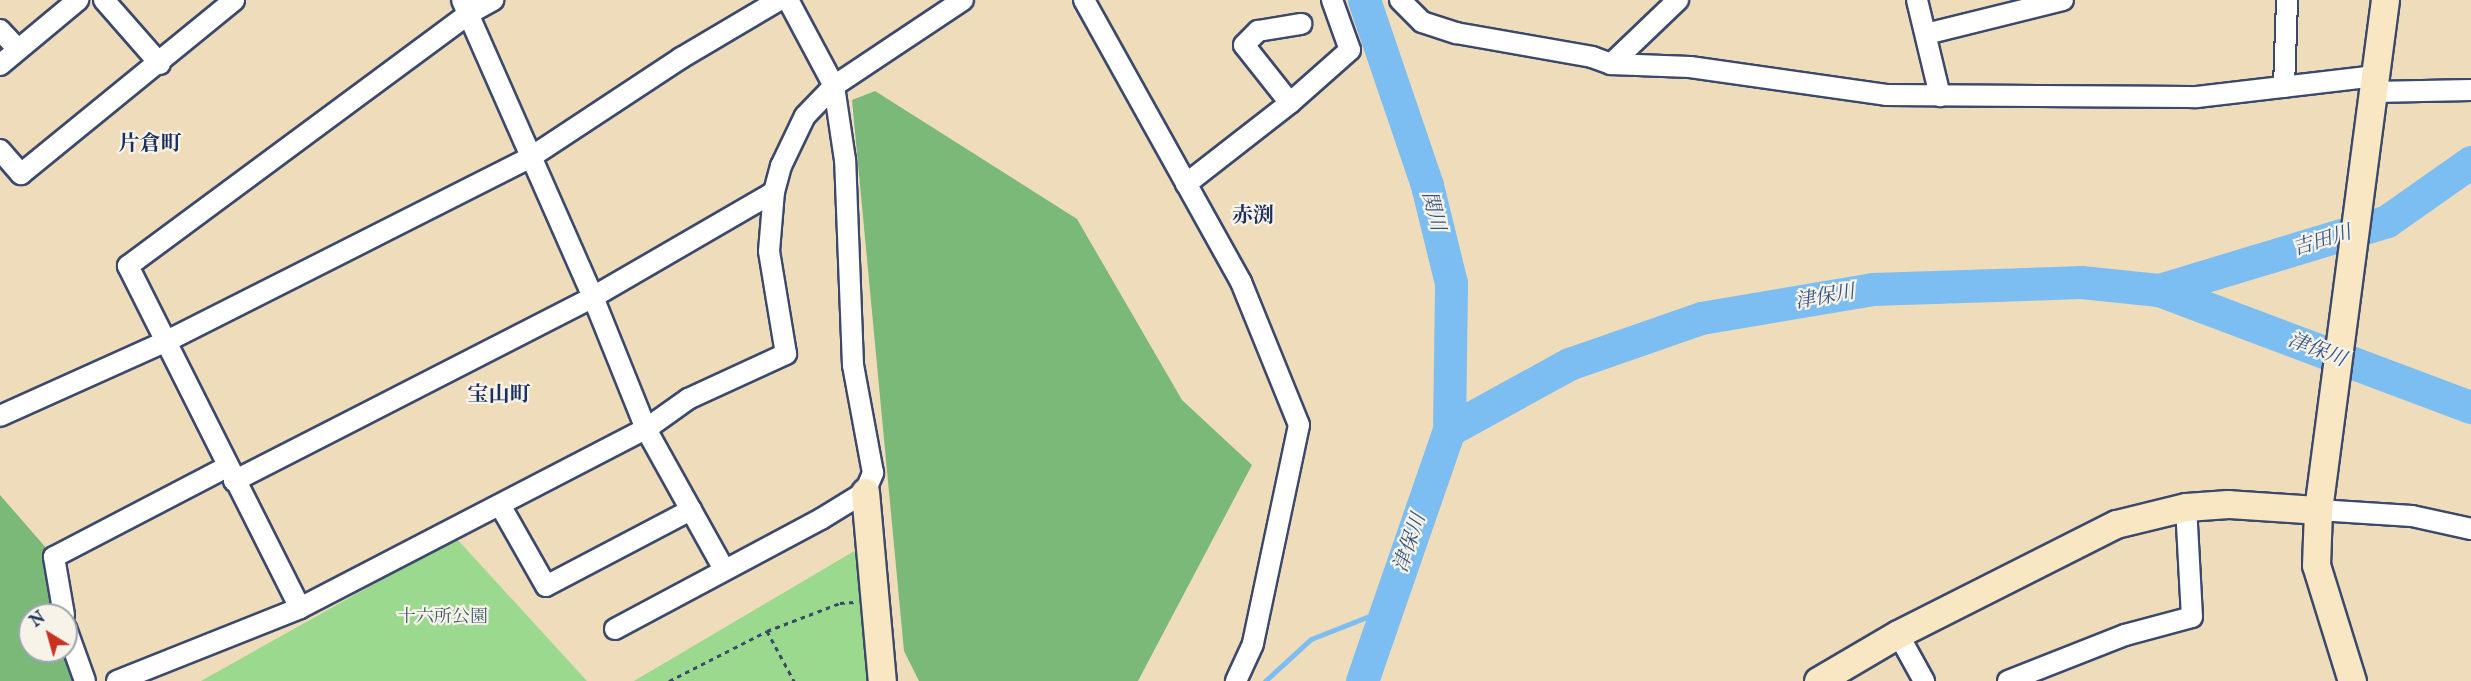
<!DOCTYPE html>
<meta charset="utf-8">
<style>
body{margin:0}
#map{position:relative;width:2471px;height:681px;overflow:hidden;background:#efdcbb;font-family:"IM FELL English","Noto Serif JP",serif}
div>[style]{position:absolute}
.green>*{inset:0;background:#9ad98e}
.forest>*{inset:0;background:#7bb979}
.stream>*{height:5px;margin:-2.5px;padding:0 2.5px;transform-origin:2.5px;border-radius:2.5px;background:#7dbef2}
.river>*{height:33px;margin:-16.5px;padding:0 16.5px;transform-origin:16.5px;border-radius:16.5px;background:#7dbef2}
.path>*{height:3px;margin-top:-1.5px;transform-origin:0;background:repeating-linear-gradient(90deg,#3b496c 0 4.5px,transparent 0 9px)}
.roads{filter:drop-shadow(2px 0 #3b496c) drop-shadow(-2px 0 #3b496c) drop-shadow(0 2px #3b496c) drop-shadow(0 -2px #3b496c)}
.street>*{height:20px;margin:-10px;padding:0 10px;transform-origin:10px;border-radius:10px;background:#fff}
.secondary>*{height:27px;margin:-13.5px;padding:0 13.5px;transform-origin:13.5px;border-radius:13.5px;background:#f9e7c3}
span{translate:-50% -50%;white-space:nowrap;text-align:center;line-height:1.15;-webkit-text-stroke:4.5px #f7f3e8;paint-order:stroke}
.park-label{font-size:18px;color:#3b5a6a}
.water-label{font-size:20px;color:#345383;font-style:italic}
.quarter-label{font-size:21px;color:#1b2f5e;font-weight:700}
.north{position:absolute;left:18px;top:603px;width:60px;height:60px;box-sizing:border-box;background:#f7f3e8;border:2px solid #9fa5b1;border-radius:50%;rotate:323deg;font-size:16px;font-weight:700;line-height:24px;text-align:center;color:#1b2f5e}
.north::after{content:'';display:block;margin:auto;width:21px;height:27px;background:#c8321e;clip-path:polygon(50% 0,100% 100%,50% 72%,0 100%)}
</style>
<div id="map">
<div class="green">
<i style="clip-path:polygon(456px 538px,587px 681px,201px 681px)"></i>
<i style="clip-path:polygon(868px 543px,882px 681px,634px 681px)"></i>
</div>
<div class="forest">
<i style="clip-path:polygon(875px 91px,1077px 219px,1182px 400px,1252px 465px,1138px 681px,919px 681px,904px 651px,852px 100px)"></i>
<i style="clip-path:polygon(0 495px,54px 557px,64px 615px,30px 615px,30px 651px,66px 651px,80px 681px,0 681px)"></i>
</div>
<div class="stream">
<i style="left:1265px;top:681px;width:62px;rotate:-42.4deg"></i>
<i style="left:1311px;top:639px;width:82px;rotate:-21.5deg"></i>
</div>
<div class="river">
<i style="left:2159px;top:290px;width:238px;rotate:-16.8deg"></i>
<i style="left:2387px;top:221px;width:103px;rotate:-35.1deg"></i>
<i style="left:1449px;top:430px;width:137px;rotate:-28.8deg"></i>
<i style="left:1569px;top:364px;width:140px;rotate:-19.2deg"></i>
<i style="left:1701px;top:318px;width:173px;rotate:-9.6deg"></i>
<i style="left:1872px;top:289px;width:209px;rotate:-1.9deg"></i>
<i style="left:2081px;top:282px;width:78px;rotate:5.9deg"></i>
<i style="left:2159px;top:290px;width:333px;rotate:20.6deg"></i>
<i style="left:1362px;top:681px;width:266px;rotate:-70.9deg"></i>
<i style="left:1449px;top:430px;width:147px;rotate:-89.2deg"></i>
<i style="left:1451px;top:283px;width:101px;rotate:-103.8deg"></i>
<i style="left:1427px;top:185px;width:195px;rotate:-108.8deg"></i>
</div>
<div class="path">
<i style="left:767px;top:631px;width:57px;rotate:61.6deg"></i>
<i style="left:669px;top:681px;width:110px;rotate:-27deg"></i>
<i style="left:767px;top:631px;width:78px;rotate:-21deg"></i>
<i style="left:840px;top:603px;width:14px;rotate:-4deg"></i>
</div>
<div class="roads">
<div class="street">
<i style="left:104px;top:0;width:85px;rotate:48.8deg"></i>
<i style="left:462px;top:0;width:325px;rotate:66.2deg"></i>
<i style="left:593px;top:297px;width:142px;rotate:68.1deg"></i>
<i style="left:646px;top:429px;width:160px;rotate:60.9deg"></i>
<i style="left:1084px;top:0;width:323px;rotate:60.9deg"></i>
<i style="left:1241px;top:282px;width:154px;rotate:67.9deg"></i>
<i style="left:1299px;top:425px;width:224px;rotate:101.9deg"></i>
<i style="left:1253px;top:644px;width:41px;rotate:114.7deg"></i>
<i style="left:1400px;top:0;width:31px;rotate:45deg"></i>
<i style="left:1422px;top:22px;width:36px;rotate:18deg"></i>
<i style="left:1456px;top:33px;width:138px;rotate:10deg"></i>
<i style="left:1592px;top:57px;width:20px;rotate:20deg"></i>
<i style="left:1611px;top:64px;width:79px;rotate:2.2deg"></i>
<i style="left:1690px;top:67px;width:198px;rotate:8.1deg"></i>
<i style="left:1886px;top:95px;width:311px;rotate:0.4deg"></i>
<i style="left:2197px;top:97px;width:180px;rotate:-6.7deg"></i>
<i style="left:1917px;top:0;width:99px;rotate:76.5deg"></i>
<i style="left:0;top:30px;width:26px;rotate:47deg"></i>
<i style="left:1926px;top:34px;width:141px;rotate:-13.9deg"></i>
<i style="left:1611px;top:64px;width:93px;rotate:-43.7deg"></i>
<i style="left:0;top:65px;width:102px;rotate:-39.8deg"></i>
<i style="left:2284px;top:87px;width:87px;rotate:-88deg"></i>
<i style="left:2374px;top:92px;width:97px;rotate:-1.2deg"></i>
<i style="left:1290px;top:103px;width:74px;rotate:-128.4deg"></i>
<i style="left:1244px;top:45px;width:20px;rotate:-45deg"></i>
<i style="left:1258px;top:31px;width:44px;rotate:-9.2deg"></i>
<i style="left:0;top:150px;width:32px;rotate:49deg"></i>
<i style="left:21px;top:174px;width:275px;rotate:-39.2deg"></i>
<i style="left:1186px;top:184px;width:132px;rotate:-37.9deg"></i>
<i style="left:1290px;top:103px;width:80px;rotate:-41.5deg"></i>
<i style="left:1350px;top:50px;width:53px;rotate:-109.8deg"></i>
<i style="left:0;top:416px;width:181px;rotate:-24.2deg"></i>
<i style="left:165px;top:342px;width:410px;rotate:-26.8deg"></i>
<i style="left:531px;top:157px;width:180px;rotate:-33.4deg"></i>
<i style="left:681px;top:58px;width:114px;rotate:-30.6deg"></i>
<i style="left:234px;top:481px;width:403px;rotate:-27.1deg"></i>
<i style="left:593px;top:297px;width:209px;rotate:-30.1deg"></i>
<i style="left:500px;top:505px;width:93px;rotate:60.4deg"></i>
<i style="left:546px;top:586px;width:164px;rotate:-27.7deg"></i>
<i style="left:2318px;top:510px;width:94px;rotate:3.7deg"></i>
<i style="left:2412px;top:516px;width:60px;rotate:12.4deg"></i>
<i style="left:300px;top:608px;width:383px;rotate:-116.7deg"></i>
<i style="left:128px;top:266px;width:423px;rotate:-36.5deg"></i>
<i style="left:468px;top:14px;width:29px;rotate:-29deg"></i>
<i style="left:64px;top:615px;width:59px;rotate:-99.8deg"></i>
<i style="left:54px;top:557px;width:195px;rotate:-27.5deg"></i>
<i style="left:66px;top:628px;width:56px;rotate:70.3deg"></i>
<i style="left:615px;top:629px;width:234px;rotate:-28.1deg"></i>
<i style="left:821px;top:519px;width:52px;rotate:-31.5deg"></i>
<i style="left:865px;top:492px;width:21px;rotate:-67deg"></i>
<i style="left:873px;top:473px;width:110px;rotate:-100.5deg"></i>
<i style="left:853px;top:365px;width:205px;rotate:-92.2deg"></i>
<i style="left:845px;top:160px;width:75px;rotate:-98.5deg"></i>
<i style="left:834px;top:86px;width:98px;rotate:-118.1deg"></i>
<i style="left:1898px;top:634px;width:54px;rotate:61deg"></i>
<i style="left:117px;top:681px;width:197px;rotate:-21.7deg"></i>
<i style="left:300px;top:608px;width:390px;rotate:-27.4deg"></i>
<i style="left:646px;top:429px;width:52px;rotate:-35.5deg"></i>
<i style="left:688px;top:399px;width:108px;rotate:-24.7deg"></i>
<i style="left:786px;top:354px;width:104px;rotate:-99.4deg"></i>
<i style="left:769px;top:251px;width:59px;rotate:-85.2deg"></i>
<i style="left:774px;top:192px;width:27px;rotate:-75deg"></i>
<i style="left:781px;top:166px;width:55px;rotate:-64.4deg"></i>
<i style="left:805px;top:116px;width:42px;rotate:-46deg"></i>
<i style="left:834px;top:86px;width:155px;rotate:-33.7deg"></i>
<i style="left:2008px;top:681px;width:126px;rotate:-21.5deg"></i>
<i style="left:2125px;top:635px;width:69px;rotate:-15deg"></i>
<i style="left:2192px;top:617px;width:110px;rotate:-93.1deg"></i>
</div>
<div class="secondary">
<i style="left:865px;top:492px;width:190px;rotate:84.9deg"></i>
<i style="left:1818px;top:681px;width:93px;rotate:-30.4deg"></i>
<i style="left:1898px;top:634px;width:244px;rotate:-26.8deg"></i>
<i style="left:2116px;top:524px;width:72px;rotate:-13.7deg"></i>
<i style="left:2186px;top:507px;width:42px;rotate:-4.1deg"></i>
<i style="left:2228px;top:504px;width:90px;rotate:3.8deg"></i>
<i style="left:2352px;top:681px;width:121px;rotate:-107.2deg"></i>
<i style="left:2316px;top:565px;width:55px;rotate:-87.9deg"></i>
<i style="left:2318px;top:510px;width:514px;rotate:-82.52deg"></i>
</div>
</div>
<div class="park-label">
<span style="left:443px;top:618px">十六所公園</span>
</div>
<div class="water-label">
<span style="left:1433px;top:211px;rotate:76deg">関川</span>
<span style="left:2322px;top:241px;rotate:-17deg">吉田川</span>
<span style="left:1825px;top:297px;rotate:-10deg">津保川</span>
<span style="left:2317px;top:350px;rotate:21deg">津保川</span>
<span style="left:1410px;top:543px;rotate:-71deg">津保川</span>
</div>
<div class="quarter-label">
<span style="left:150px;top:145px">片倉町</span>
<span style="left:1253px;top:217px">赤渕</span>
<span style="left:499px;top:396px">宝山町</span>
</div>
<div class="north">N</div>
</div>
